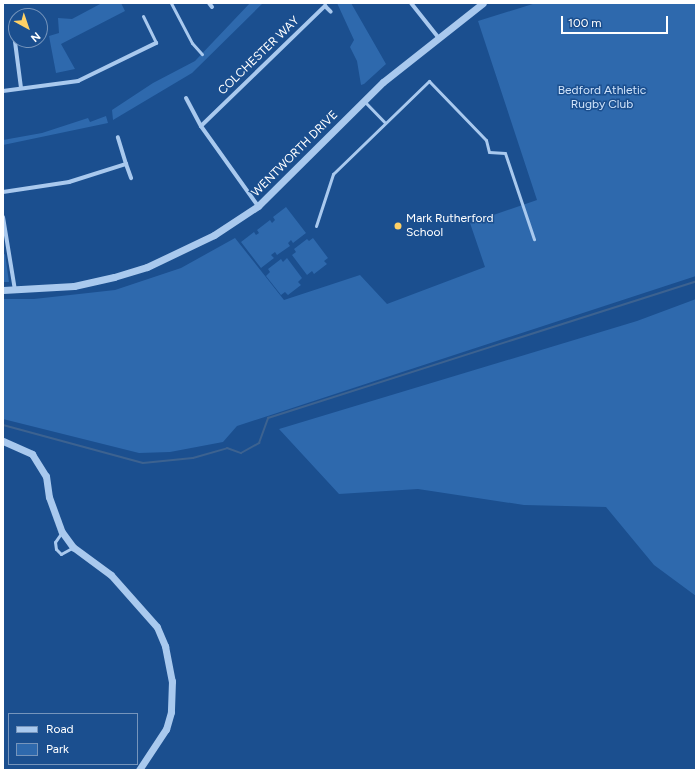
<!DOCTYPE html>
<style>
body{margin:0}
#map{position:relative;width:699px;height:773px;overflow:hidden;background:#1b4f8f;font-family:Figtree,sans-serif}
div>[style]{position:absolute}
.green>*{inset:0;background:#2e69ad}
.stream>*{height:2px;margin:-1px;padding:0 1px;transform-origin:1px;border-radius:1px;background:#3c6290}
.service>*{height:3px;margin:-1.5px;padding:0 1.5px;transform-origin:1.5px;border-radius:1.5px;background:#a9c9ee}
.minor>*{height:4px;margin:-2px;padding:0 2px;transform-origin:2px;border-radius:2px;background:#a9c9ee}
.tertiary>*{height:7px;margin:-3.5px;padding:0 3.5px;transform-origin:3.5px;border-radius:3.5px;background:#a9c9ee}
.dots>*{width:11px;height:11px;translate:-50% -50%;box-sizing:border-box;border:2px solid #1b4f8f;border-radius:50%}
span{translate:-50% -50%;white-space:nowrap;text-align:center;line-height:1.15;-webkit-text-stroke:3px #1b4f8f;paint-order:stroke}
.street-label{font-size:12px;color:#fff}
.park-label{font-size:12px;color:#cfe3fa}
.poi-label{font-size:12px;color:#fff}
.left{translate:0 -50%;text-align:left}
.frame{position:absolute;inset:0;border:4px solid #fff;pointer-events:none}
.legend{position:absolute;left:8px;top:713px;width:130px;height:52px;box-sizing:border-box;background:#1b4f8f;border:1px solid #7695bc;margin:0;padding:5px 7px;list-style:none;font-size:12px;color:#fff}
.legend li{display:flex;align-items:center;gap:8px;height:20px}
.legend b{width:20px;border:1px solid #7695bc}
.north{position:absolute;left:8px;top:8px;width:40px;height:40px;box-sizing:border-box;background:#1b4f8f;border:1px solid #7695bc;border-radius:50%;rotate:140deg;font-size:11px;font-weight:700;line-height:16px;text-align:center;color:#fff}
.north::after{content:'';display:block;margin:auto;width:14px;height:18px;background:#ffd166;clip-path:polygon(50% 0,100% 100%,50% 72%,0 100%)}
.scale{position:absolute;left:561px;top:16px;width:107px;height:18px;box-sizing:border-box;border:2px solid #fff;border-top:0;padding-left:5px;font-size:12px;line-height:14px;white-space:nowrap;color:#fff;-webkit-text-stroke:3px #1b4f8f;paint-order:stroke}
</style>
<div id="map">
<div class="green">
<i style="clip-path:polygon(102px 3px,121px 3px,125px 11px,61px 44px,75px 69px,56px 73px,49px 36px,59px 33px,58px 18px,72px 19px)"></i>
<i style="clip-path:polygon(250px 3px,263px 3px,192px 73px,113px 120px,112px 110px,153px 83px,195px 61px)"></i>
<i style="clip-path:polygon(337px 3px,351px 3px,386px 64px,364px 84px,361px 85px,357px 61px,350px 47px,354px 40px)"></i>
<i style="clip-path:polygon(536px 3px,696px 3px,696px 276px,237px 426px,223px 442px,170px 452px,139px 453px,3px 419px,3px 299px,34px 299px,115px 290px,181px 268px,235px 238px,284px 300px,360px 275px,387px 304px,485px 267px,470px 223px,537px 200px,478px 21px)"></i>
<i style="clip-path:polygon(106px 116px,108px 123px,3px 145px,3px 140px,42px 133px,88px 118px,90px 122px)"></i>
<i style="clip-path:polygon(286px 207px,306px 233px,293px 243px,291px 240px,288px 243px,290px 246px,277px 255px,275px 252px,271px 255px,274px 258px,261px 268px,241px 242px,254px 232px,256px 235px,259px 233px,257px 230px,270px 220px,272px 223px,275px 220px,273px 217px)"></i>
<i style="clip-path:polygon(313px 238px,328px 258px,324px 261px,327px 264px,314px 274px,312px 271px,307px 275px,292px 255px,296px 252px,294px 249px,307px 239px,309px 241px)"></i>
<i style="clip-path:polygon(5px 254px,9px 282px,3px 282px,3px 255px)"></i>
<i style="clip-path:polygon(287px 258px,302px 278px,298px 282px,301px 285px,288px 295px,285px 292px,281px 295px,266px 276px,270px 272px,268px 269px,281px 259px,283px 262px)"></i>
<i style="clip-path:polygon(696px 299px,696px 596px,654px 565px,606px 507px,524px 505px,418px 489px,339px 494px,279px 429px,637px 321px)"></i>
</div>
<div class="stream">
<i style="left:3px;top:425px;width:145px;rotate:15.2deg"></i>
<i style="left:143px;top:463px;width:50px;rotate:-5.7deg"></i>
<i style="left:193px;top:458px;width:35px;rotate:-16deg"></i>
<i style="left:227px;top:448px;width:15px;rotate:20deg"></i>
<i style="left:241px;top:453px;width:21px;rotate:-29deg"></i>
<i style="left:259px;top:443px;width:27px;rotate:-70deg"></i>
<i style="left:268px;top:418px;width:449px;rotate:-17.7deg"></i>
</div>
<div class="service">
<i style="left:171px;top:3px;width:45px;rotate:62.3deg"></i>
<i style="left:192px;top:43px;width:15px;rotate:48deg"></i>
<i style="left:143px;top:16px;width:30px;rotate:64deg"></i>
<i style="left:364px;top:101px;width:30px;rotate:46deg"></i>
<i style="left:316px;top:226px;width:55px;rotate:-71.9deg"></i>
<i style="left:333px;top:174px;width:134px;rotate:-44.1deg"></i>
<i style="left:429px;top:81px;width:82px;rotate:46deg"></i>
<i style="left:486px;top:140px;width:12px;rotate:76deg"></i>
<i style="left:489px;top:152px;width:16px;rotate:4deg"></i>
<i style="left:505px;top:153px;width:91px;rotate:71.4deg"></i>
<i style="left:62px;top:532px;width:12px;rotate:125deg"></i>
<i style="left:55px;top:542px;width:7px;rotate:82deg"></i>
<i style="left:56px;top:549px;width:7px;rotate:45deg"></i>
<i style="left:61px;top:554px;width:13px;rotate:-29deg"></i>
</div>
<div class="minor">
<i style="left:209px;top:3px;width:5px;rotate:53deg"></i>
<i style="left:411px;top:3px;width:43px;rotate:51.5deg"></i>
<i style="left:14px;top:34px;width:54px;rotate:82.6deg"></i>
<i style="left:3px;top:91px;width:76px;rotate:-7.6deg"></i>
<i style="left:78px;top:81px;width:87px;rotate:-26deg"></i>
<i style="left:186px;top:98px;width:32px;rotate:62deg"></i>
<i style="left:126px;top:164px;width:15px;rotate:70deg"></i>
<i style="left:3px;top:192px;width:67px;rotate:-8.6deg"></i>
<i style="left:69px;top:182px;width:60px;rotate:-17.5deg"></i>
<i style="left:126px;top:164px;width:28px;rotate:-107deg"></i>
<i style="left:258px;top:206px;width:98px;rotate:-125.5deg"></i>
<i style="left:201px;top:126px;width:173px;rotate:-44.1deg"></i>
<i style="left:325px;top:6px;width:8px;rotate:45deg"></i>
<i style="left:3px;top:217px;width:74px;rotate:80.7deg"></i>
</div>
<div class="tertiary">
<i style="left:3px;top:290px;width:71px;rotate:-3.2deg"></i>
<i style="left:74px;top:286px;width:41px;rotate:-12.7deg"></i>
<i style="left:114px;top:277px;width:34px;rotate:-17deg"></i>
<i style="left:147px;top:267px;width:74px;rotate:-25.5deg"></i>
<i style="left:214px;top:235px;width:53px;rotate:-33.4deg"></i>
<i style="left:258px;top:206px;width:176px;rotate:-44.8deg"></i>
<i style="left:383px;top:82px;width:127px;rotate:-38.3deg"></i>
<i style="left:3px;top:441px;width:32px;rotate:24deg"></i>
<i style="left:32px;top:454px;width:26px;rotate:58deg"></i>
<i style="left:46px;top:476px;width:21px;rotate:82deg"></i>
<i style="left:49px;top:497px;width:37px;rotate:70deg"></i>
<i style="left:62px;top:532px;width:19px;rotate:54deg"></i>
<i style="left:73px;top:547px;width:47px;rotate:36.4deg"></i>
<i style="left:111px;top:575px;width:69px;rotate:48.5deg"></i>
<i style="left:157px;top:627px;width:21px;rotate:67deg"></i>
<i style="left:165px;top:646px;width:36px;rotate:79deg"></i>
<i style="left:172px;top:681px;width:31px;rotate:92deg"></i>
<i style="left:171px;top:712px;width:18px;rotate:106deg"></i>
<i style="left:166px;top:729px;width:49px;rotate:123.4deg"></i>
</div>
<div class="dots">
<i style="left:398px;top:226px;background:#ffd166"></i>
</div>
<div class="street-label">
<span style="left:259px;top:56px;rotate:-44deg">COLCHESTER WAY</span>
<span style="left:295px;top:154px;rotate:-45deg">WENTWORTH DRIVE</span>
</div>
<div class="park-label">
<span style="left:602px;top:98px">Bedford Athletic<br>Rugby Club</span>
</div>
<div class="poi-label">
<span class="left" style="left:406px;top:226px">Mark Rutherford<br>School</span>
</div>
<div class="frame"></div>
<ul class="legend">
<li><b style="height:5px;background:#a9c9ee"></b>Road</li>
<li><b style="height:11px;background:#2e69ad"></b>Park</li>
</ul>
<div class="north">N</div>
<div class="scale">100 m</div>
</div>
